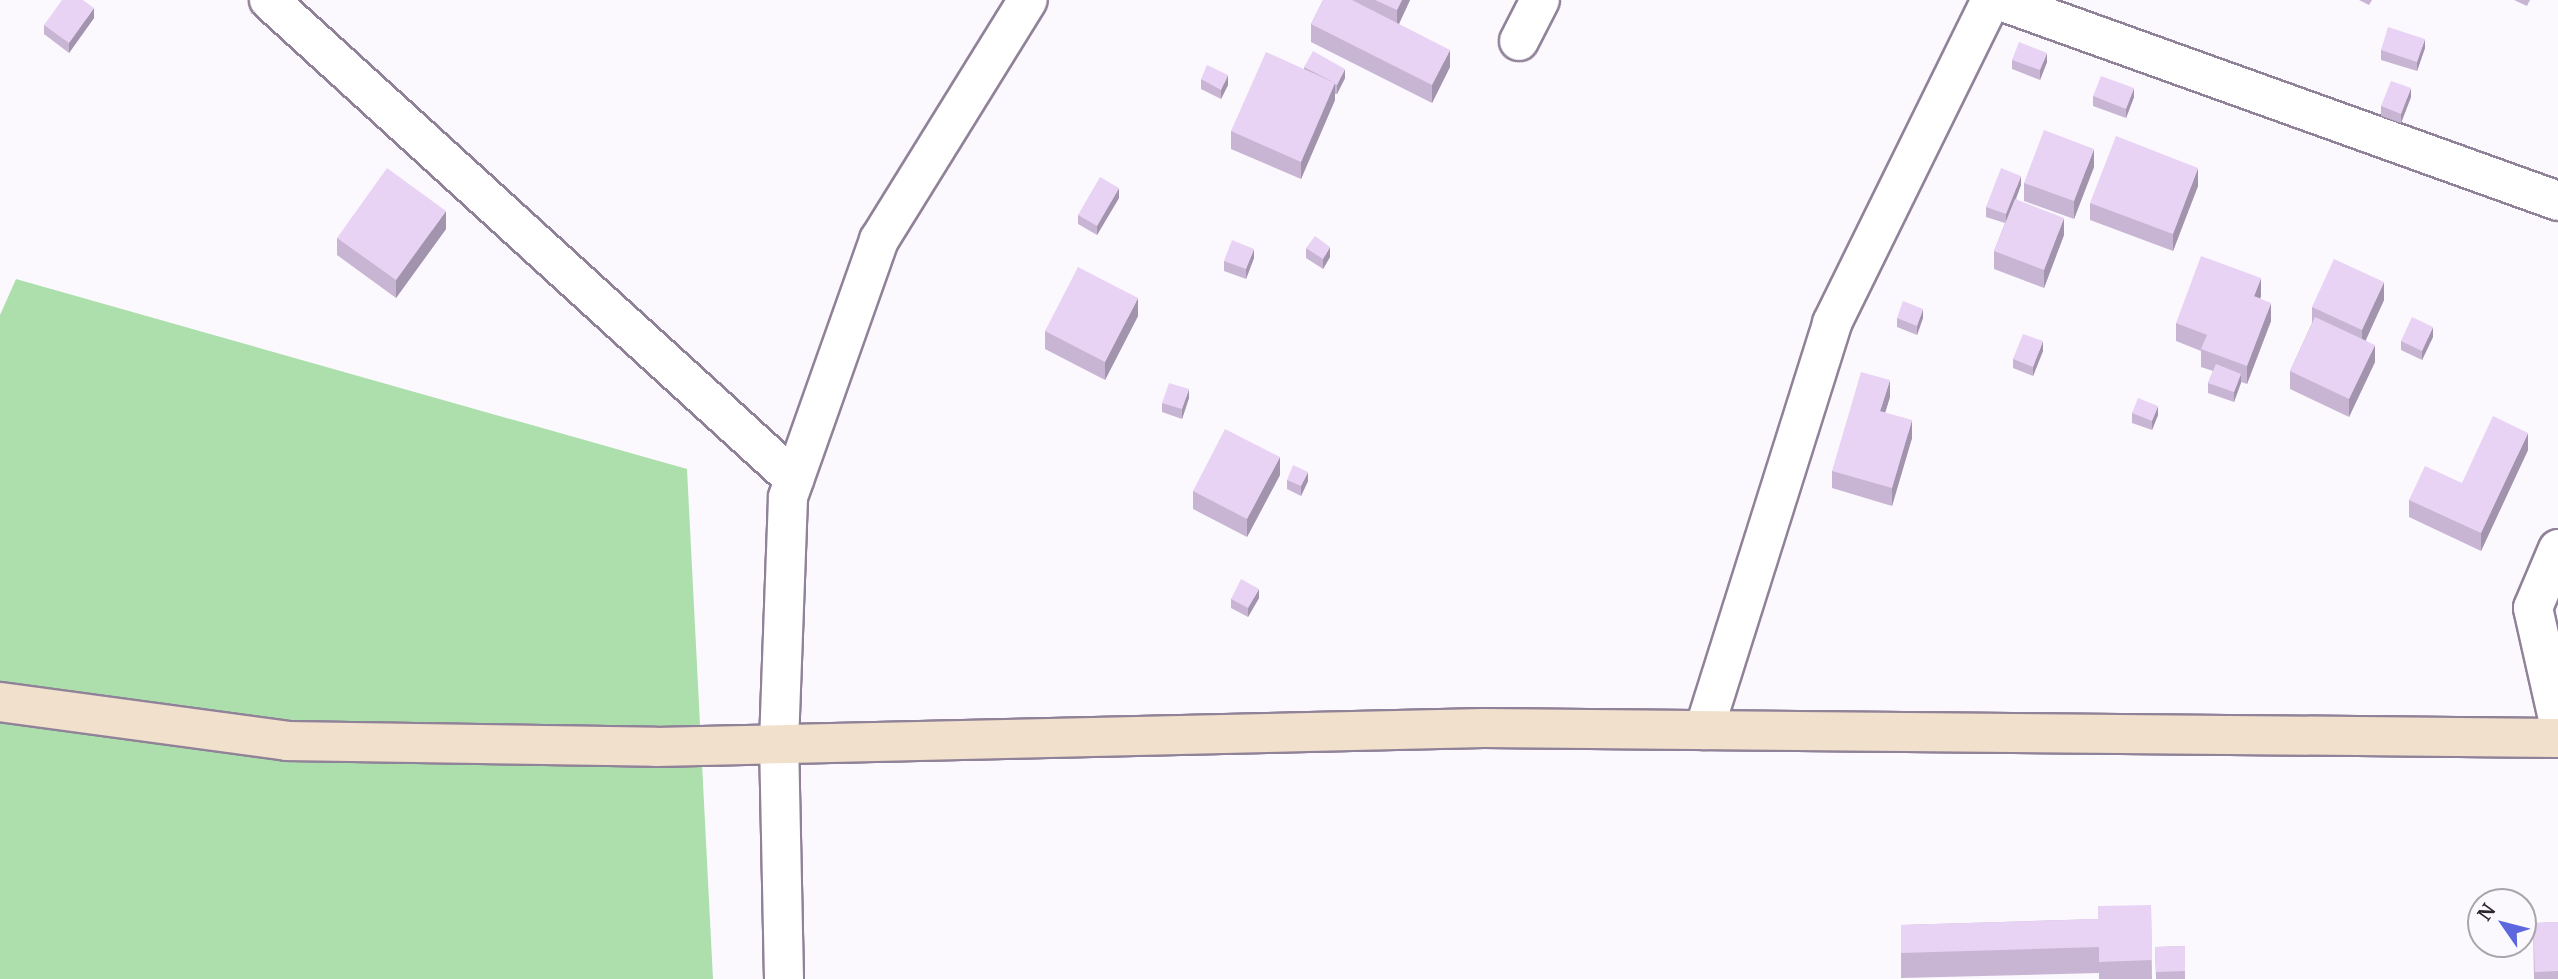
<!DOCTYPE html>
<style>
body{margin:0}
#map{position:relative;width:2558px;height:979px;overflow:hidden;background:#fcf9fe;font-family:Merriweather,serif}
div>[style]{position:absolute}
.green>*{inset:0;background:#addfad}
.roads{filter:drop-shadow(2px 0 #908298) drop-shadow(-2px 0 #908298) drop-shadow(0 2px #908298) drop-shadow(0 -2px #908298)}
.street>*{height:38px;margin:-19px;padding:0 19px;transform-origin:19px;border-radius:19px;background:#fff}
.secondary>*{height:38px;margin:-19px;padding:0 19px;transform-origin:19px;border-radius:19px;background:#f1e1cc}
.wall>*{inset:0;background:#c8b5d3}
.shaded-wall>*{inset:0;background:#a294ac}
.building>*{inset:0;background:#e8d3f5}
span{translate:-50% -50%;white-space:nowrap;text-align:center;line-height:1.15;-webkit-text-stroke:5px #fcf9fe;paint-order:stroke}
.north{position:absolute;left:2467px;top:888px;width:70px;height:70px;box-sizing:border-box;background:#fcf9fe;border:2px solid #a9a5ac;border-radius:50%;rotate:305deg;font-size:19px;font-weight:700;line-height:28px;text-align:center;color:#2c2630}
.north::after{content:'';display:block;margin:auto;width:24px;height:32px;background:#5d67de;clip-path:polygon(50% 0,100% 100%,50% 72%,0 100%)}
</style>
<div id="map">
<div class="green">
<i style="clip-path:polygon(16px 279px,687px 469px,713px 979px,0 979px,0 315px)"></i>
</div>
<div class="roads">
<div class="street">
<i style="left:269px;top:0;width:711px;rotate:42.38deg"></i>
<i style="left:1998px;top:0;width:595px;rotate:19.74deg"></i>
<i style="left:1519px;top:41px;width:46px;rotate:-62.9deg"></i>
<i style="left:2558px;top:549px;width:64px;rotate:113deg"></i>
<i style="left:2533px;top:608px;width:114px;rotate:77.3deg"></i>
<i style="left:1704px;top:730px;width:427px;rotate:-72.5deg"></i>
<i style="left:1832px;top:323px;width:360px;rotate:-63.8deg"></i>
<i style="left:784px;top:979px;width:236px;rotate:-91.2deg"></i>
<i style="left:779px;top:743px;width:246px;rotate:-87.9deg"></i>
<i style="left:788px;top:497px;width:273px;rotate:-70.5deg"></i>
<i style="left:879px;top:240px;width:282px;rotate:-58.2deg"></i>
</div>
<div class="secondary">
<i style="left:0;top:702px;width:290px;rotate:7.7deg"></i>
<i style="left:287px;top:741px;width:369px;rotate:0.9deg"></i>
<i style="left:656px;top:747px;width:828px;rotate:-1.31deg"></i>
<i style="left:1484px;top:728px;width:1074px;rotate:0.53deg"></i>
</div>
</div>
<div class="wall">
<i style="clip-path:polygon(1323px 0,1410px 0,1399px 24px,1450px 67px,1432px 103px,1311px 42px,1311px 24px)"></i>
<i style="clip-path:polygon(2359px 0,2372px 0,2369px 5px)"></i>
<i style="clip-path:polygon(2514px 0,2530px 0,2527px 6px)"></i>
<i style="clip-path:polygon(94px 18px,69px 53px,44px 34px,44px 25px)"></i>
<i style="clip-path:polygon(2425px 48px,2417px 71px,2381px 60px,2381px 50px)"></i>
<i style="clip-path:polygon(2012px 60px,2047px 62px,2040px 80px,2012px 69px)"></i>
<i style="clip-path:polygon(1304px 67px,1345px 78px,1337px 94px,1335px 94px,1335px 100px,1301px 179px,1231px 149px,1231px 131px,1304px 69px)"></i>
<i style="clip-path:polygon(1201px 79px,1228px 85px,1221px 99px,1201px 89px)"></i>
<i style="clip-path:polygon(2093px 96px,2134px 97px,2126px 118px,2093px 106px)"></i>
<i style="clip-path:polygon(2411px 97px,2401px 123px,2381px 116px,2381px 106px)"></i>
<i style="clip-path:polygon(2094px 167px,2074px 219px,2024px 201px,2024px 183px)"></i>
<i style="clip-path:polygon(2021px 185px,2016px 199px,2064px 235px,2044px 288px,1994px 269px,1994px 251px,2005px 223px,1986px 217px,1986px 207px)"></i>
<i style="clip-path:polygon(2198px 186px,2173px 251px,2090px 220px,2090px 203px)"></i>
<i style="clip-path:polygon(1119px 198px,1097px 235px,1078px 224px,1078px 215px)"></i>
<i style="clip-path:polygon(446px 229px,396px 298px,337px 255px,337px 238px)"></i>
<i style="clip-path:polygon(1306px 248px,1330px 257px,1323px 269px,1306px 258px)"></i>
<i style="clip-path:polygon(1254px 258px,1246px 279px,1224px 271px,1224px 261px)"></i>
<i style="clip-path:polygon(2261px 296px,2260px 299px,2271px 321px,2247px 384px,2241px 382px,2234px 402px,2208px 393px,2208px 383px,2213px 371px,2201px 367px,2201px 351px,2176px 341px,2176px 323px)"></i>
<i style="clip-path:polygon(2384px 300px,2366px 340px,2375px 362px,2349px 417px,2290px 389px,2290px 371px,2312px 323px,2312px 307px)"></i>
<i style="clip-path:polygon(1138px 316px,1105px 380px,1045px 349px,1045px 331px)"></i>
<i style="clip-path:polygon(1897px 318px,1923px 318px,1917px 335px,1897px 327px)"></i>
<i style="clip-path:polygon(2433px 337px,2422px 360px,2401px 350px,2401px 341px)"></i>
<i style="clip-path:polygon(2043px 351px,2033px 376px,2013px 368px,2013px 359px)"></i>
<i style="clip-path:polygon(1890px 397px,1885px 413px,1912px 438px,1892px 506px,1832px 488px,1832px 471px)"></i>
<i style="clip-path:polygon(1189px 398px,1182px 419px,1162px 412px,1162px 403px)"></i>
<i style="clip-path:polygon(2132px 413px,2158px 415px,2152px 430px,2132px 423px)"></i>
<i style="clip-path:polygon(2528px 450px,2481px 551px,2409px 517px,2409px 500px,2462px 483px)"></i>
<i style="clip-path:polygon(1280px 475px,1247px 537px,1193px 509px,1193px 491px)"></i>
<i style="clip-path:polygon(1287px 480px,1308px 481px,1301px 496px,1287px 489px)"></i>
<i style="clip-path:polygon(1259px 598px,1248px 617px,1231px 608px,1231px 599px)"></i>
<i style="clip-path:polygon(2151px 905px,2152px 979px,2099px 979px,2099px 973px,1901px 978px,1901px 925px,2098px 919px)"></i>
<i style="clip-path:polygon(2558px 922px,2558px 979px,2534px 979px,2533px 923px)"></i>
<i style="clip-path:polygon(2185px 946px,2185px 979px,2156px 979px,2155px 947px)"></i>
</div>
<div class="shaded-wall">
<i style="clip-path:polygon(1402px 0,1410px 0,1397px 28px,1397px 10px)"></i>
<i style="clip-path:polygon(94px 8px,94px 18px,69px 53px,69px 43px)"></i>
<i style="clip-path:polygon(2425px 39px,2425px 48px,2417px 71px,2417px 62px)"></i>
<i style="clip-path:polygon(1450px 50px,1450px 67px,1432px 103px,1432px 85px)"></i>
<i style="clip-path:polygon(2047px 53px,2047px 62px,2040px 80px,2040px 70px)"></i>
<i style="clip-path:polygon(1345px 69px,1345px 78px,1337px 94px,1337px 85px)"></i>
<i style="clip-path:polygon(1228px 75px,1228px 85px,1221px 99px,1221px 90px)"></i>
<i style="clip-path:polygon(1335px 83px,1335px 100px,1301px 179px,1301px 162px)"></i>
<i style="clip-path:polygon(2134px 88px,2134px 97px,2126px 118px,2126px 109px)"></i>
<i style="clip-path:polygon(2411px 88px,2411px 97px,2401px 123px,2401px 114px)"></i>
<i style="clip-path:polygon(2094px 149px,2094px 167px,2074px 219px,2074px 201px)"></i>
<i style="clip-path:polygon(2198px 168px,2198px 186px,2173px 251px,2173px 234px)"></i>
<i style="clip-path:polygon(2021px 176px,2021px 185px,2006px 224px,2006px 214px)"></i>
<i style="clip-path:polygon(1119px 188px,1119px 198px,1097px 235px,1097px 226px)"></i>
<i style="clip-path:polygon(446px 211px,446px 229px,396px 298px,396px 280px)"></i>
<i style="clip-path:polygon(2064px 218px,2064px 235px,2044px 288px,2044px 270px)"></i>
<i style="clip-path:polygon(1330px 247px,1330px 257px,1323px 269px,1323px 259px)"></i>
<i style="clip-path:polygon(1254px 249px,1254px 258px,1246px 279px,1246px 269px)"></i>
<i style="clip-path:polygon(2261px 278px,2261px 296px,2254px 314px,2254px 296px)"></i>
<i style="clip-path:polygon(2384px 282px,2384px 300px,2362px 348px,2362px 330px)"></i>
<i style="clip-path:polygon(1138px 298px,1138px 316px,1105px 380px,1105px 362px)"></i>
<i style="clip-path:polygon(2271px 303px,2271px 321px,2247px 384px,2247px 366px)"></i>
<i style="clip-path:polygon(1923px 309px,1923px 318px,1917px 335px,1917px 326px)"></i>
<i style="clip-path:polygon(2433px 327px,2433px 337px,2422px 360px,2422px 351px)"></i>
<i style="clip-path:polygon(2043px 341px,2043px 351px,2033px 376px,2033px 367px)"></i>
<i style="clip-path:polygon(2375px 345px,2375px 362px,2349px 417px,2349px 399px)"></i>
<i style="clip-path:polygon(2241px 374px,2241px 383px,2234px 402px,2234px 392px)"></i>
<i style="clip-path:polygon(1890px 380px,1890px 397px,1880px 429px,1880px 411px)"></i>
<i style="clip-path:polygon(1189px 389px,1189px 398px,1182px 419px,1182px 409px)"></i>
<i style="clip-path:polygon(2158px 406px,2158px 415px,2152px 430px,2152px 421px)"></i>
<i style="clip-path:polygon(1912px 420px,1912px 438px,1892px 506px,1892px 488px)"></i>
<i style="clip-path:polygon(2528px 433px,2528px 450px,2481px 551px,2481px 533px)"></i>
<i style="clip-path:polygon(1280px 457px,1280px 475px,1247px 537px,1247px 519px)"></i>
<i style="clip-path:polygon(1308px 472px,1308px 481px,1301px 496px,1301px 486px)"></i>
<i style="clip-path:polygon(1259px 589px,1259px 598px,1248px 617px,1248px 608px)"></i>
</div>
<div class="building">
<i style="clip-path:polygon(62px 0,83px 0,94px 8px,69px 43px,44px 25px)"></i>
<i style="clip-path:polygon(1323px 0,1352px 0,1450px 50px,1432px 85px,1311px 24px)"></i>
<i style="clip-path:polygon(1375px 0,1402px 0,1397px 10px)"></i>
<i style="clip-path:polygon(2388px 27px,2425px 39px,2417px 62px,2381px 50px)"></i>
<i style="clip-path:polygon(2019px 42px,2047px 53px,2040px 70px,2012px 60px)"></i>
<i style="clip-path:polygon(1313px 51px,1345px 69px,1337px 85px,1335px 84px,1335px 83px,1304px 67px)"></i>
<i style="clip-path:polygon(1266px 52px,1335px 83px,1301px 162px,1231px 131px)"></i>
<i style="clip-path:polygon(1207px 65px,1228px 75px,1221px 90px,1201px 79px)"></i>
<i style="clip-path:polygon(2101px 76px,2134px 88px,2126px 109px,2093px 96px)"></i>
<i style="clip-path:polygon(2391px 81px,2411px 88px,2401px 114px,2381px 106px)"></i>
<i style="clip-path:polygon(2044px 130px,2094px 149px,2074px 201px,2024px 183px)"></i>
<i style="clip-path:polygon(2116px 136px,2198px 168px,2173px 234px,2090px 203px)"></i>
<i style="clip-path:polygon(387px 168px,446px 211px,396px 280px,337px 238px)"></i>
<i style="clip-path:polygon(2001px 168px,2021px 176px,2006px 214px,1986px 207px)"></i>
<i style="clip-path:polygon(1100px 177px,1119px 188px,1097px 226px,1078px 215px)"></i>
<i style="clip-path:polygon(2015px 199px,2064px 218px,2044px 270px,1994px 251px)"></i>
<i style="clip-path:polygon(1315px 236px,1330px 247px,1323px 259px,1306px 248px)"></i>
<i style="clip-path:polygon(1232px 240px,1254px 249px,1246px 269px,1224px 261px)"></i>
<i style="clip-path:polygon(2201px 256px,2261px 278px,2254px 296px,2271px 303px,2247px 366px,2201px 349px,2207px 335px,2176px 323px)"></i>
<i style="clip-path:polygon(2334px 259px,2384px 282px,2362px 330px,2312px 307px)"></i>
<i style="clip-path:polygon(1078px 267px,1138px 298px,1105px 362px,1045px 331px)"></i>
<i style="clip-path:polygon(1903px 301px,1923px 309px,1917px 326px,1897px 318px)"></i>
<i style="clip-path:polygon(2315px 317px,2375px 345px,2349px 399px,2290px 371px)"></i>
<i style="clip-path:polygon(2412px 317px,2433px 327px,2422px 351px,2401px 341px)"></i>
<i style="clip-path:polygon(2023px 334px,2043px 341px,2033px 367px,2013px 359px)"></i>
<i style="clip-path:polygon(2216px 364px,2241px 374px,2234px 392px,2208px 383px)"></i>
<i style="clip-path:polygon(1861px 372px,1890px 380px,1880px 411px,1912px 420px,1892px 488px,1832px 471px)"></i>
<i style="clip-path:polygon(1169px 383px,1189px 389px,1182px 409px,1162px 403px)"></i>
<i style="clip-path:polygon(2138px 398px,2158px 406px,2152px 421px,2132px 413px)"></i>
<i style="clip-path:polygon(2493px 416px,2528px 433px,2481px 533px,2409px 500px,2425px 466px,2462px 483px)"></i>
<i style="clip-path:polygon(1225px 429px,1280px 457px,1247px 519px,1193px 491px)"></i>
<i style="clip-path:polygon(1293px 465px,1308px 472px,1301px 486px,1287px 480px)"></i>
<i style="clip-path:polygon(1241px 579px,1259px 589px,1248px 608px,1231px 599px)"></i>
<i style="clip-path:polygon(2151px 905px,2152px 960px,2099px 962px,2099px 947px,1901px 953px,1901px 925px,2098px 919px,2098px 906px)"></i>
<i style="clip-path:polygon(2558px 922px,2558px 971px,2535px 972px,2533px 923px)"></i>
<i style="clip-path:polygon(2185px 946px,2185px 971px,2156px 972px,2155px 947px)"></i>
</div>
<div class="north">N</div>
</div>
